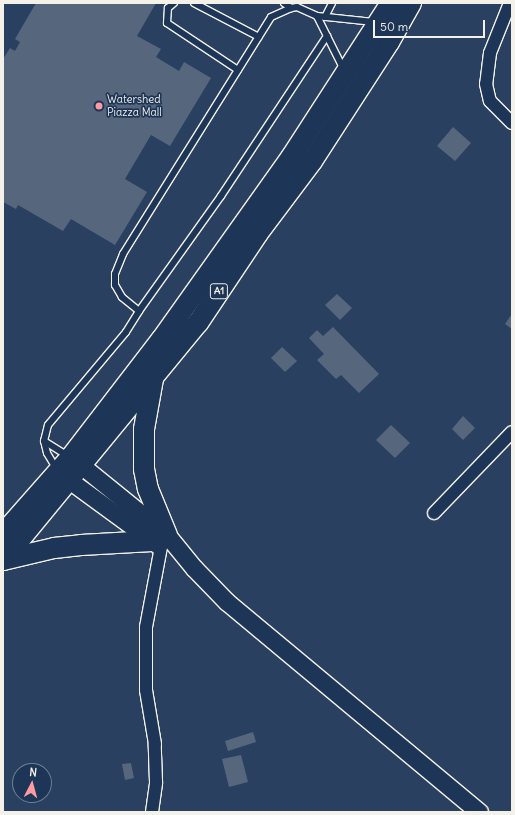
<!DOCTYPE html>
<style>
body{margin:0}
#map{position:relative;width:515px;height:815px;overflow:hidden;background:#2a4060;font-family:Delius,sans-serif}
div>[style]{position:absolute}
.building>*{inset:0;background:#56677d}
.roads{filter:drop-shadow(1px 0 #f4f1e8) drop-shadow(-1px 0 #f4f1e8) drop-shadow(0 1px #f4f1e8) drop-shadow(0 -1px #f4f1e8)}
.service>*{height:6px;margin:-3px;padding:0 3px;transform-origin:3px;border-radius:3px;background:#1d3557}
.minor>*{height:12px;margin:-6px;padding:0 6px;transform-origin:6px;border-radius:6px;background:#1d3557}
.secondary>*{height:17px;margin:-8.5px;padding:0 8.5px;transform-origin:8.5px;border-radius:8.5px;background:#1d3557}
.trunk>*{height:20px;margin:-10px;padding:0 10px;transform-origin:10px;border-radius:10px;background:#1d3557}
.dots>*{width:11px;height:11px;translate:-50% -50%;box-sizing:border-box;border:2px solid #1d3557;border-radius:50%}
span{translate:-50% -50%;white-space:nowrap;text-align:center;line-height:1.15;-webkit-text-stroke:3.5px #1d3557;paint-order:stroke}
.shield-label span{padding:1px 3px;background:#1d3557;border:1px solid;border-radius:3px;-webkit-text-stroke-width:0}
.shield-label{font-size:10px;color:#f4f1e8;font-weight:700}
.poi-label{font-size:11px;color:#f4f1e8}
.left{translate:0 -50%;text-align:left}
.frame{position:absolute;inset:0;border:4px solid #f4f1e8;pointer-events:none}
.north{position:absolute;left:12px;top:763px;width:40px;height:40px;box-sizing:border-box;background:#1d3557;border:1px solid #738091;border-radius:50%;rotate:6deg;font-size:11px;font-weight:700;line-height:16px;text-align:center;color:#f4f1e8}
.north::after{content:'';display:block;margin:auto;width:14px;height:18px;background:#ff9aa2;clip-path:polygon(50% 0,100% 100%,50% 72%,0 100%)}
.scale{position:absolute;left:373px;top:20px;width:112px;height:18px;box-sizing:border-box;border:2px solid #f4f1e8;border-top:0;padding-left:5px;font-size:12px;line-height:14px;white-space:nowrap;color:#f4f1e8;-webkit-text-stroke:3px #1d3557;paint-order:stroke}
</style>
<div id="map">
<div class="building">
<i style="clip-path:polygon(36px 3px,156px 3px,137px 36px,161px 49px,156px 57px,179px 71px,184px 62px,211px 78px,170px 146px,151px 135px,125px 179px,147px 192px,115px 245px,71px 219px,63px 231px,18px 205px,16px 209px,3px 202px,3px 59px,10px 48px,15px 51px,20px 42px,15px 39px)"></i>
<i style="clip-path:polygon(453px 127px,471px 143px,455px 161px,437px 146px)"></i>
<i style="clip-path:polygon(337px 294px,352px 308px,340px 320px,325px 305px)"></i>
<i style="clip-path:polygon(512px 314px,512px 329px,505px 324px)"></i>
<i style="clip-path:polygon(333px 327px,379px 374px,359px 393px,341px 375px,336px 379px,317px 360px,324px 354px,309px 338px,317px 330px,323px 336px)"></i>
<i style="clip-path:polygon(282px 347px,297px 361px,285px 372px,271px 358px)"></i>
<i style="clip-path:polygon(463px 416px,475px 428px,463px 440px,452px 429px)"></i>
<i style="clip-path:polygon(391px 425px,410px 443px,395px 458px,376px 440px)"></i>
<i style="clip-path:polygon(253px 732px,256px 742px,228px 751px,225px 741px)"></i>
<i style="clip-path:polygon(241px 755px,248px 782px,229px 787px,222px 759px)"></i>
<i style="clip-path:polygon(131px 763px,134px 778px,125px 780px,122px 764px)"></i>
</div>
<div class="roads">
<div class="service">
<i style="left:174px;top:3px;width:8px;rotate:140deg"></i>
<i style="left:168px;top:8px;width:15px;rotate:94deg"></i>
<i style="left:167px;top:23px;width:85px;rotate:33.5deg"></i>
<i style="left:194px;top:3px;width:73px;rotate:27.6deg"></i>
<i style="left:284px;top:3px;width:9px;rotate:36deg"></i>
<i style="left:325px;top:17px;width:16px;rotate:-63deg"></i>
<i style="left:344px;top:70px;width:60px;rotate:-116.6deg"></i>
<i style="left:317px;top:16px;width:57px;rotate:6deg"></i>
<i style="left:139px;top:311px;width:141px;rotate:-54.5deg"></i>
<i style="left:221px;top:196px;width:192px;rotate:-56.5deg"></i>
<i style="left:44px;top:441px;width:28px;rotate:32deg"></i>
<i style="left:56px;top:468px;width:17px;rotate:-121deg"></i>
<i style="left:47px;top:453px;width:12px;rotate:-104deg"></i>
<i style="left:44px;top:441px;width:16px;rotate:-76deg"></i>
<i style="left:48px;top:425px;width:121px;rotate:-50deg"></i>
<i style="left:126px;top:332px;width:25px;rotate:-58deg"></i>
<i style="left:139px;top:311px;width:22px;rotate:-141deg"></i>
<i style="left:122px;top:297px;width:14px;rotate:-120deg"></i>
<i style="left:115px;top:285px;width:11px;rotate:-90deg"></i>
<i style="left:115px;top:274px;width:22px;rotate:-68deg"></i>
<i style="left:123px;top:254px;width:279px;rotate:-58deg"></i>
<i style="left:271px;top:17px;width:22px;rotate:-24deg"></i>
<i style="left:291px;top:8px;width:6px;rotate:-9deg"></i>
<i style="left:297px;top:7px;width:22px;rotate:24deg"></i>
</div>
<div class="minor">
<i style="left:510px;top:3px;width:54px;rotate:111.8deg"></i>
<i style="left:490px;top:53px;width:31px;rotate:97deg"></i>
<i style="left:486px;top:84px;width:17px;rotate:77deg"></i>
<i style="left:490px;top:101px;width:31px;rotate:45deg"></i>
<i style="left:434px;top:513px;width:112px;rotate:-46.1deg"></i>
<i style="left:152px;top:812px;width:30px;rotate:-82deg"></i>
<i style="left:156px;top:782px;width:38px;rotate:-92deg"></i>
<i style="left:155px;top:744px;width:55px;rotate:-99.5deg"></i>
<i style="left:146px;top:690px;width:63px;rotate:-90deg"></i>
<i style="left:146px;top:627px;width:81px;rotate:-79.4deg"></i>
</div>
<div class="secondary">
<i style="left:71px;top:457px;width:124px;rotate:39.1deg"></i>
<i style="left:167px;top:535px;width:43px;rotate:50.7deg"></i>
<i style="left:194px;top:568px;width:47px;rotate:45.9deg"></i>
<i style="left:227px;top:602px;width:328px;rotate:39.8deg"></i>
<i style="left:58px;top:472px;width:124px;rotate:36.1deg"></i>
</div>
<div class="trunk">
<i style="left:153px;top:379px;width:51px;rotate:100.2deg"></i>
<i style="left:144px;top:429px;width:40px;rotate:90deg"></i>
<i style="left:144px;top:469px;width:20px;rotate:79deg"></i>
<i style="left:148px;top:489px;width:50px;rotate:67.6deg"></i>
<i style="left:3px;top:534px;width:103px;rotate:-48.6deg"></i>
<i style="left:71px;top:457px;width:149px;rotate:-52.4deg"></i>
<i style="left:162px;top:339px;width:224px;rotate:-54.6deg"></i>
<i style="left:292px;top:156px;width:182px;rotate:-57.1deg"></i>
<i style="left:3px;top:560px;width:307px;rotate:-50.6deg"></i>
<i style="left:198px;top:323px;width:108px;rotate:-56.3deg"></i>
<i style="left:258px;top:233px;width:90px;rotate:-53.1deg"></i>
<i style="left:312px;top:161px;width:142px;rotate:-57.1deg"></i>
<i style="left:389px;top:42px;width:45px;rotate:-60.6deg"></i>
<i style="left:3px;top:560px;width:52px;rotate:-13.2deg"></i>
<i style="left:54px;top:548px;width:27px;rotate:-6deg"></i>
<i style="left:81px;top:545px;width:71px;rotate:-3.2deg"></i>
</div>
</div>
<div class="dots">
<i style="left:99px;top:106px;background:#ff9aa2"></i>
</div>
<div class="shield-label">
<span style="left:219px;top:291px">A1</span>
</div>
<div class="poi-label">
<span class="left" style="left:107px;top:106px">Watershed<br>Piazza Mall</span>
</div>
<div class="frame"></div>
<div class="north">N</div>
<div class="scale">50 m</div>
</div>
